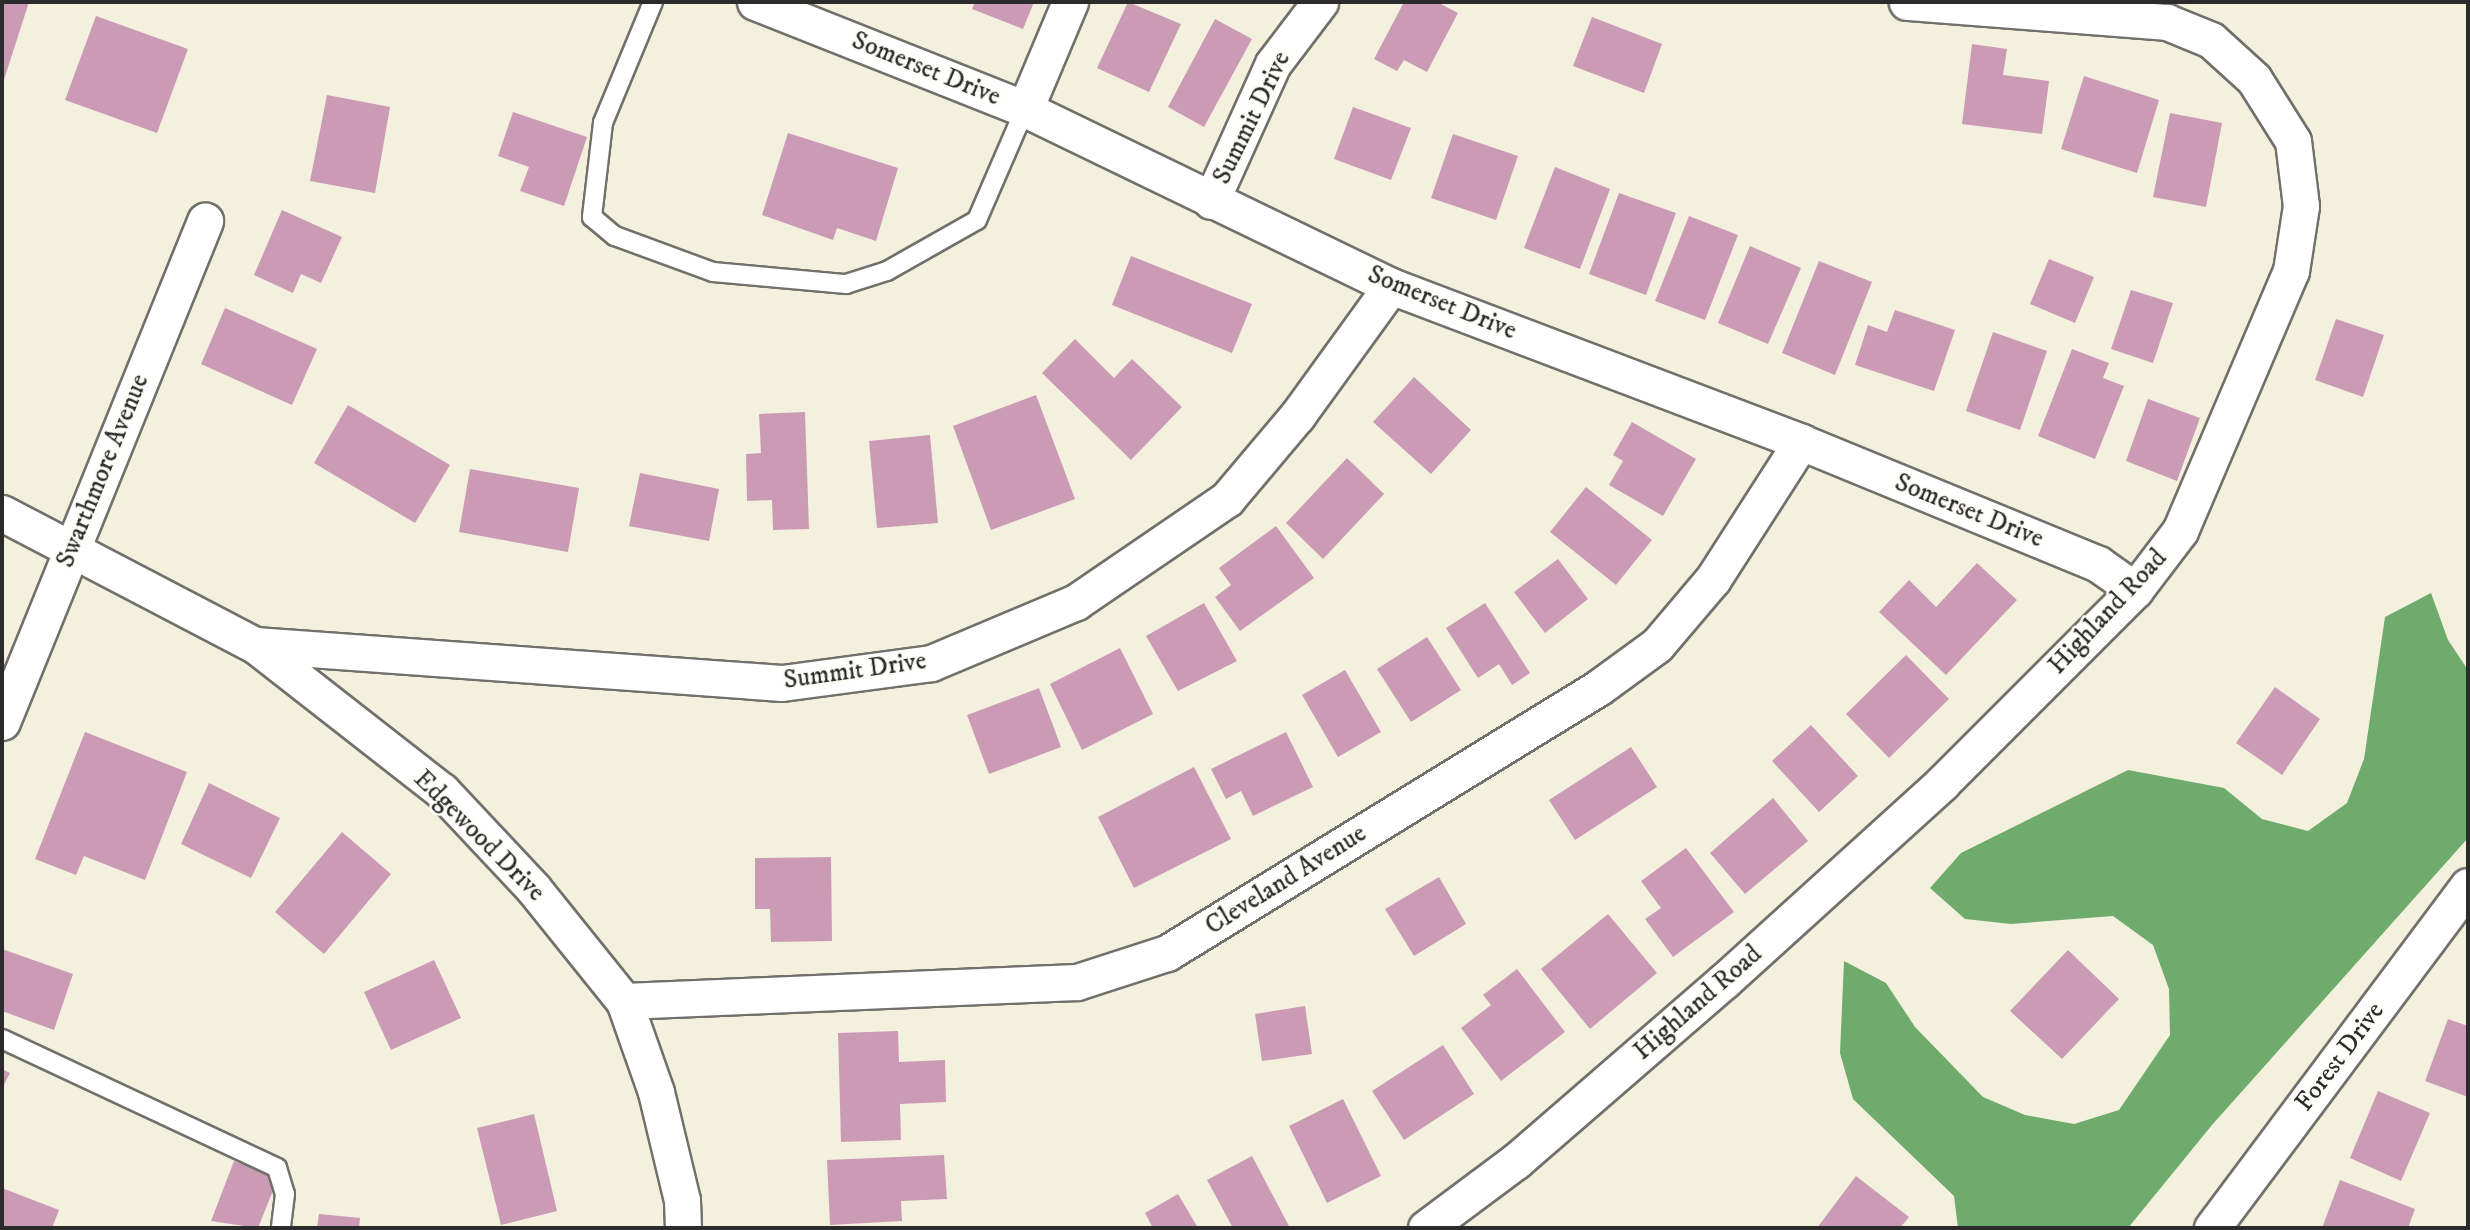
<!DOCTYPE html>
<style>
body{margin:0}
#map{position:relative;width:2470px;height:1230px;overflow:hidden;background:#f4f0de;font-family:"IM FELL DW Pica",serif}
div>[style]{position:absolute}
.forest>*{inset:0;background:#6eab6c}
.building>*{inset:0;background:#cb9bb6}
.roads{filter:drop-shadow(2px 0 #71706a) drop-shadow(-2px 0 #71706a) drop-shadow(0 2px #71706a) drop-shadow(0 -2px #71706a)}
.service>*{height:18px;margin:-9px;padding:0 9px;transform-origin:9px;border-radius:9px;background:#fff}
.minor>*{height:35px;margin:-17.5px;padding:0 17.5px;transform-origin:17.5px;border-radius:17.5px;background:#fff}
span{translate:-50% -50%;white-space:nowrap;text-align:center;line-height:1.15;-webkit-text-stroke:5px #fdfcf7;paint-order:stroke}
.street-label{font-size:26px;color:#2b2b2b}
.frame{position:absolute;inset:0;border:4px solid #2b2b2b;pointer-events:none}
</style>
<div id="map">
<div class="forest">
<i style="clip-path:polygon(2431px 593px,2448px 640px,2468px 670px,2468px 838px,2212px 1125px,2128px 1228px,1958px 1228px,1954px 1196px,1853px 1099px,1840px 1053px,1844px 961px,1886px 983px,1915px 1027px,1983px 1097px,2025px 1115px,2074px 1124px,2119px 1110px,2170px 1035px,2169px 989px,2153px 945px,2113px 916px,2011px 924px,1965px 919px,1930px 888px,1961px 853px,2128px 770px,2224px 788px,2262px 819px,2308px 831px,2347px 803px,2364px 759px,2385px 617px)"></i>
</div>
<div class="building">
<i style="clip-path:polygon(2px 2px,29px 2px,2px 86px)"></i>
<i style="clip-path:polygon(975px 2px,1034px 2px,1023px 29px,972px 9px)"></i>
<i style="clip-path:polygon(1128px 2px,1181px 24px,1149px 92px,1097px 68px)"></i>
<i style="clip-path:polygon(1404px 2px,1437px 2px,1458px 13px,1427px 72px,1404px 60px,1397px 71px,1374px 59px)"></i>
<i style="clip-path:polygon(96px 16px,188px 49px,157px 133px,65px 100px)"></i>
<i style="clip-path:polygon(1592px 17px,1662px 44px,1644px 93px,1573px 66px)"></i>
<i style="clip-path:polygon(1215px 19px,1252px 39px,1204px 127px,1168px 107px)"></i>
<i style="clip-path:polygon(1972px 44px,2007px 49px,2003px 75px,2049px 81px,2042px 134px,1962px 124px)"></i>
<i style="clip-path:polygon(2084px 76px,2159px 100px,2137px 173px,2061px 149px)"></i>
<i style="clip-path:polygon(327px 95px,390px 107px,375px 193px,310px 181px)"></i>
<i style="clip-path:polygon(1353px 107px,1411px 128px,1391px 180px,1334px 159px)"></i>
<i style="clip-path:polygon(513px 112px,587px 137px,564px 206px,520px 191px,529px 167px,498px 156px)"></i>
<i style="clip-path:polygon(2170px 113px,2222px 123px,2206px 207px,2153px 197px)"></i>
<i style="clip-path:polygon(788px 133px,898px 168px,876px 241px,837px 228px,833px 240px,762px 215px)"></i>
<i style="clip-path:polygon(1453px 134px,1518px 156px,1496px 220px,1431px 198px)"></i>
<i style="clip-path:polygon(1555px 167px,1610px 189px,1580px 269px,1524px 248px)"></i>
<i style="clip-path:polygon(1619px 193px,1676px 213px,1646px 295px,1589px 274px)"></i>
<i style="clip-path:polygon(282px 210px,342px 237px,321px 283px,301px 274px,293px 293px,254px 275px)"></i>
<i style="clip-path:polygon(1689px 216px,1738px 235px,1705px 320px,1655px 301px)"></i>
<i style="clip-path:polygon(1750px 246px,1801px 268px,1768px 344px,1718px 323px)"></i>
<i style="clip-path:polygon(1131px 256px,1252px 304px,1232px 353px,1112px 305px)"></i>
<i style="clip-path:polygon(2049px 259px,2094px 277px,2075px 323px,2030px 304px)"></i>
<i style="clip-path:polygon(1819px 261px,1872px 282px,1835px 375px,1782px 353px)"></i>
<i style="clip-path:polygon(2131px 290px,2173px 303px,2153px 363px,2111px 349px)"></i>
<i style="clip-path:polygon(225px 308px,317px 349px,292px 405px,201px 364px)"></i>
<i style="clip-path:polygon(1895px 310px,1955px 330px,1934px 391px,1855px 365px,1868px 325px,1887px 332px)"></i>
<i style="clip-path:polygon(2336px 319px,2384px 335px,2363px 397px,2315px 380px)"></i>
<i style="clip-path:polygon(1993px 332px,2047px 351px,2020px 430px,1966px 411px)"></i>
<i style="clip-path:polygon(1075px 339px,1114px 378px,1132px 359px,1182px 407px,1131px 460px,1042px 373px)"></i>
<i style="clip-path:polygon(2072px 349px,2109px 363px,2103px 378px,2124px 386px,2095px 459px,2038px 436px)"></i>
<i style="clip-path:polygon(1414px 377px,1471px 430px,1431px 474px,1373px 422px)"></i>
<i style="clip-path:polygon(1036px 395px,1075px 499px,991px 530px,953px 426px)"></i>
<i style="clip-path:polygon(2148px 399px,2200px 418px,2177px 481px,2126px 461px)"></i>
<i style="clip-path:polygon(348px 405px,450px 465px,415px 523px,314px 463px)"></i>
<i style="clip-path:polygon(805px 412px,809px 529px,773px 530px,772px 500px,747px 501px,746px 454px,761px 453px,759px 414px)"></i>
<i style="clip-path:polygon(1632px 422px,1696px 459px,1663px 516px,1609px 485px,1623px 461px,1613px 455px)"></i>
<i style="clip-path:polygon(930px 435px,938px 523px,877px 528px,869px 441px)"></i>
<i style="clip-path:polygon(1347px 458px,1384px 494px,1323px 559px,1286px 523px)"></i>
<i style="clip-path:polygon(470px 469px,579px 488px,568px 552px,459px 532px)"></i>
<i style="clip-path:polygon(640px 473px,719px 489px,709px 541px,629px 526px)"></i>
<i style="clip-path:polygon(1586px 487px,1652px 540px,1616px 585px,1550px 532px)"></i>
<i style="clip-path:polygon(1276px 526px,1314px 578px,1240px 631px,1215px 597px,1231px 585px,1219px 568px)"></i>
<i style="clip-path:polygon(1558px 559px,1588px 599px,1545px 633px,1514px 592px)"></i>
<i style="clip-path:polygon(1977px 563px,2017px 600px,1946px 675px,1879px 612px,1909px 580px,1936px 607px)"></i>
<i style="clip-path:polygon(1204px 603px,1237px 661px,1178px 691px,1146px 636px)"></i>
<i style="clip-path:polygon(1485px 603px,1530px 673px,1512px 685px,1499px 664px,1478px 678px,1446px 628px)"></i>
<i style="clip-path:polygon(1427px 637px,1461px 690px,1411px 722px,1377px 669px)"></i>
<i style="clip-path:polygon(1120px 648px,1153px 714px,1082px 750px,1050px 684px)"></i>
<i style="clip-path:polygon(1906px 655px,1949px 699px,1889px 758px,1846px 714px)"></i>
<i style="clip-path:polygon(1345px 670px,1381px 732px,1338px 757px,1302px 695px)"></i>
<i style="clip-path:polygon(2275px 687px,2320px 719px,2282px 775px,2236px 743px)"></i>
<i style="clip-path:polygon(1039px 688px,1061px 747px,989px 774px,967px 715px)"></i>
<i style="clip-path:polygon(1811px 725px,1858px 776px,1819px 812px,1772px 761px)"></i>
<i style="clip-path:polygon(85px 732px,187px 772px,145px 880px,84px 856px,76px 875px,35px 859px)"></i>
<i style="clip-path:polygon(1286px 732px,1313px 787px,1253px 816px,1241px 791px,1226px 799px,1211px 769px)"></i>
<i style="clip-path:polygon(1631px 747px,1657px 787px,1575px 840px,1549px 800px)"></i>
<i style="clip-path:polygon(1194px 767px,1231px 839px,1134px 888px,1098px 817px)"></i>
<i style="clip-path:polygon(209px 783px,280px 818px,251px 878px,181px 844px)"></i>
<i style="clip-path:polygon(1773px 798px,1808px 841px,1745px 894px,1710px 853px)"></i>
<i style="clip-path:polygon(342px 832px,391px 874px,324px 954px,275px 912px)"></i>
<i style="clip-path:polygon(1686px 848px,1734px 912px,1673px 957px,1645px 919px,1661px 908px,1641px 881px)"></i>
<i style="clip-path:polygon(831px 857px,832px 941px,771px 942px,770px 909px,755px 909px,755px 858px)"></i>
<i style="clip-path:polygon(1439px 877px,1466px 924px,1414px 956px,1385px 909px)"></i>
<i style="clip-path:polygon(1608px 914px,1657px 973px,1590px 1029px,1541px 969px)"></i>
<i style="clip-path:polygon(2px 949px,73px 974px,54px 1030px,2px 1011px)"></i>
<i style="clip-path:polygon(2068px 950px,2119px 999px,2062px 1059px,2010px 1011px)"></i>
<i style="clip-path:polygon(434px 960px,461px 1018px,391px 1050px,364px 992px)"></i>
<i style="clip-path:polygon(1517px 969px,1565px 1032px,1501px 1081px,1461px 1028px,1491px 1005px,1483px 995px)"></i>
<i style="clip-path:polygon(1305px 1006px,1312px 1054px,1262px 1061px,1255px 1014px)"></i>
<i style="clip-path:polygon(2448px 1019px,2468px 1026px,2468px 1097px,2425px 1081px)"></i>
<i style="clip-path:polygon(898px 1031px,899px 1062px,945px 1060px,946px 1102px,900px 1104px,901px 1140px,841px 1142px,838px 1033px)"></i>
<i style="clip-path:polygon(1443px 1045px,1474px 1094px,1404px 1140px,1372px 1091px)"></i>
<i style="clip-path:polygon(2px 1069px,10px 1073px,2px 1089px)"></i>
<i style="clip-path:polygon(2378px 1091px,2430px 1113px,2401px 1181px,2350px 1158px)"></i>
<i style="clip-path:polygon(1343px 1099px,1381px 1176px,1327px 1203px,1289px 1126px)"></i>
<i style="clip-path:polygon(534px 1114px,557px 1211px,501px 1225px,477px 1128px)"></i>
<i style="clip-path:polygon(944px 1155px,947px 1199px,901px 1201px,902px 1221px,830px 1225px,827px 1160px)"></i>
<i style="clip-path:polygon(1252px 1156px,1290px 1228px,1233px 1228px,1207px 1180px)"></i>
<i style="clip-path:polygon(234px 1161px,278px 1178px,258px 1228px,211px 1221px)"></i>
<i style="clip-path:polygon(1856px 1176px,1909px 1217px,1900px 1228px,1817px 1228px)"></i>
<i style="clip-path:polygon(2340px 1180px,2415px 1209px,2408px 1228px,2322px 1228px)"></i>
<i style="clip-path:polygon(2px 1188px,59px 1210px,52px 1228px,2px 1228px)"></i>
<i style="clip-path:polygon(1178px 1194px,1198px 1228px,1153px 1228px,1145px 1213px)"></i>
<i style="clip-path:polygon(319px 1214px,360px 1218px,359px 1228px,317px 1228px)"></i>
</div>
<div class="roads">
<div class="service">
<i style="left:653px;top:2px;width:131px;rotate:112.5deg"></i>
<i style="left:603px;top:123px;width:95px;rotate:96.7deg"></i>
<i style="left:592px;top:217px;width:30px;rotate:40deg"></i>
<i style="left:615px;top:236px;width:104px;rotate:20.2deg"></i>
<i style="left:713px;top:272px;width:134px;rotate:5.2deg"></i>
<i style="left:846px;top:284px;width:43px;rotate:-17.6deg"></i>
<i style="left:887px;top:271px;width:103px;rotate:-29.5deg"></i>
<i style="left:977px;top:220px;width:121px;rotate:-66.6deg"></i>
<i style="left:2px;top:1039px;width:304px;rotate:25.1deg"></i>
<i style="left:277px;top:1168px;width:27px;rotate:73deg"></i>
<i style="left:285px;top:1194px;width:34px;rotate:97deg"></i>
</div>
<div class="minor">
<i style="left:755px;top:2px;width:290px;rotate:21.6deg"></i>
<i style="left:1025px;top:109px;width:407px;rotate:25.8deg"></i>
<i style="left:1391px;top:286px;width:439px;rotate:20.8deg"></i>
<i style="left:1801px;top:442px;width:321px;rotate:22.3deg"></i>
<i style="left:2098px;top:564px;width:45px;rotate:35.1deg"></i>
<i style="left:1025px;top:109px;width:116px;rotate:-67.2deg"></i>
<i style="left:1211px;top:201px;width:150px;rotate:-65.7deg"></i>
<i style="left:1273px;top:64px;width:78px;rotate:-52.8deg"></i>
<i style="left:2px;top:513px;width:285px;rotate:27.6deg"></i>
<i style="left:255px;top:645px;width:237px;rotate:38deg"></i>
<i style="left:442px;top:791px;width:133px;rotate:46.8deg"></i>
<i style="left:533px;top:888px;width:145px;rotate:51.2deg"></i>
<i style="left:624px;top:1001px;width:96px;rotate:70.6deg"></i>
<i style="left:656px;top:1092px;width:111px;rotate:76.5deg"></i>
<i style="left:682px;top:1200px;width:28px;rotate:88deg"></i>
<i style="left:255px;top:645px;width:528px;rotate:4.12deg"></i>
<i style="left:782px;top:683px;width:150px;rotate:-7.6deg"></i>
<i style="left:931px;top:663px;width:157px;rotate:-22.8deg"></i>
<i style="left:1076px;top:602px;width:183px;rotate:-34.3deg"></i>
<i style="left:1227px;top:499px;width:109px;rotate:-49.9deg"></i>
<i style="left:1297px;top:416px;width:160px;rotate:-54.1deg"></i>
<i style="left:2px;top:722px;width:541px;rotate:-67.94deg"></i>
<i style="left:624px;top:1001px;width:453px;rotate:-2.4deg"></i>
<i style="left:1077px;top:982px;width:95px;rotate:-17.9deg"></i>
<i style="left:1167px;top:953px;width:506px;rotate:-31.59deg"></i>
<i style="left:1598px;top:688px;width:73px;rotate:-36.1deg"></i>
<i style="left:1657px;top:645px;width:87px;rotate:-49.7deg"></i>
<i style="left:1713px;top:579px;width:163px;rotate:-57.3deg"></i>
<i style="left:1426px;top:1228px;width:112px;rotate:-36.7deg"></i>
<i style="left:1516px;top:1161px;width:275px;rotate:-40.9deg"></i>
<i style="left:1724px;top:981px;width:294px;rotate:-42.2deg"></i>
<i style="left:1942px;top:783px;width:273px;rotate:-45deg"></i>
<i style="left:2135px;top:590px;width:74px;rotate:-52.7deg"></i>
<i style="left:2180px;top:531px;width:283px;rotate:-66.9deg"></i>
<i style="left:2291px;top:271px;width:66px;rotate:-81.3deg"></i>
<i style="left:2301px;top:206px;width:65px;rotate:-97deg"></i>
<i style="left:2293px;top:141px;width:73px;rotate:-122.2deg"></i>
<i style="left:2254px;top:79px;width:58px;rotate:-137.8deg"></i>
<i style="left:2211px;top:40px;width:48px;rotate:-157.8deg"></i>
<i style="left:2167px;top:22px;width:261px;rotate:-175.6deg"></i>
<i style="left:2212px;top:1228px;width:427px;rotate:-53.2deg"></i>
</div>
</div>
<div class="street-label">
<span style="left:926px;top:69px;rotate:22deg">Somerset Drive</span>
<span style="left:1252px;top:118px;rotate:-64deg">Summit Drive</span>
<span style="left:1442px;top:303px;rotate:22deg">Somerset Drive</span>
<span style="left:103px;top:471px;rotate:-68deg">Swarthmore Avenue</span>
<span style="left:1969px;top:511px;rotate:22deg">Somerset Drive</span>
<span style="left:2108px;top:612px;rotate:-47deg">Highland Road</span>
<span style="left:855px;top:671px;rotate:-8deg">Summit Drive</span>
<span style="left:479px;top:836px;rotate:45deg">Edgewood Drive</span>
<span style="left:1286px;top:880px;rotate:-32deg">Cleveland Avenue</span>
<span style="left:1698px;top:1003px;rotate:-41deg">Highland Road</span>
<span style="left:2340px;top:1057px;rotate:-53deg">Forest Drive</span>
</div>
<div class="frame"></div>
</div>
